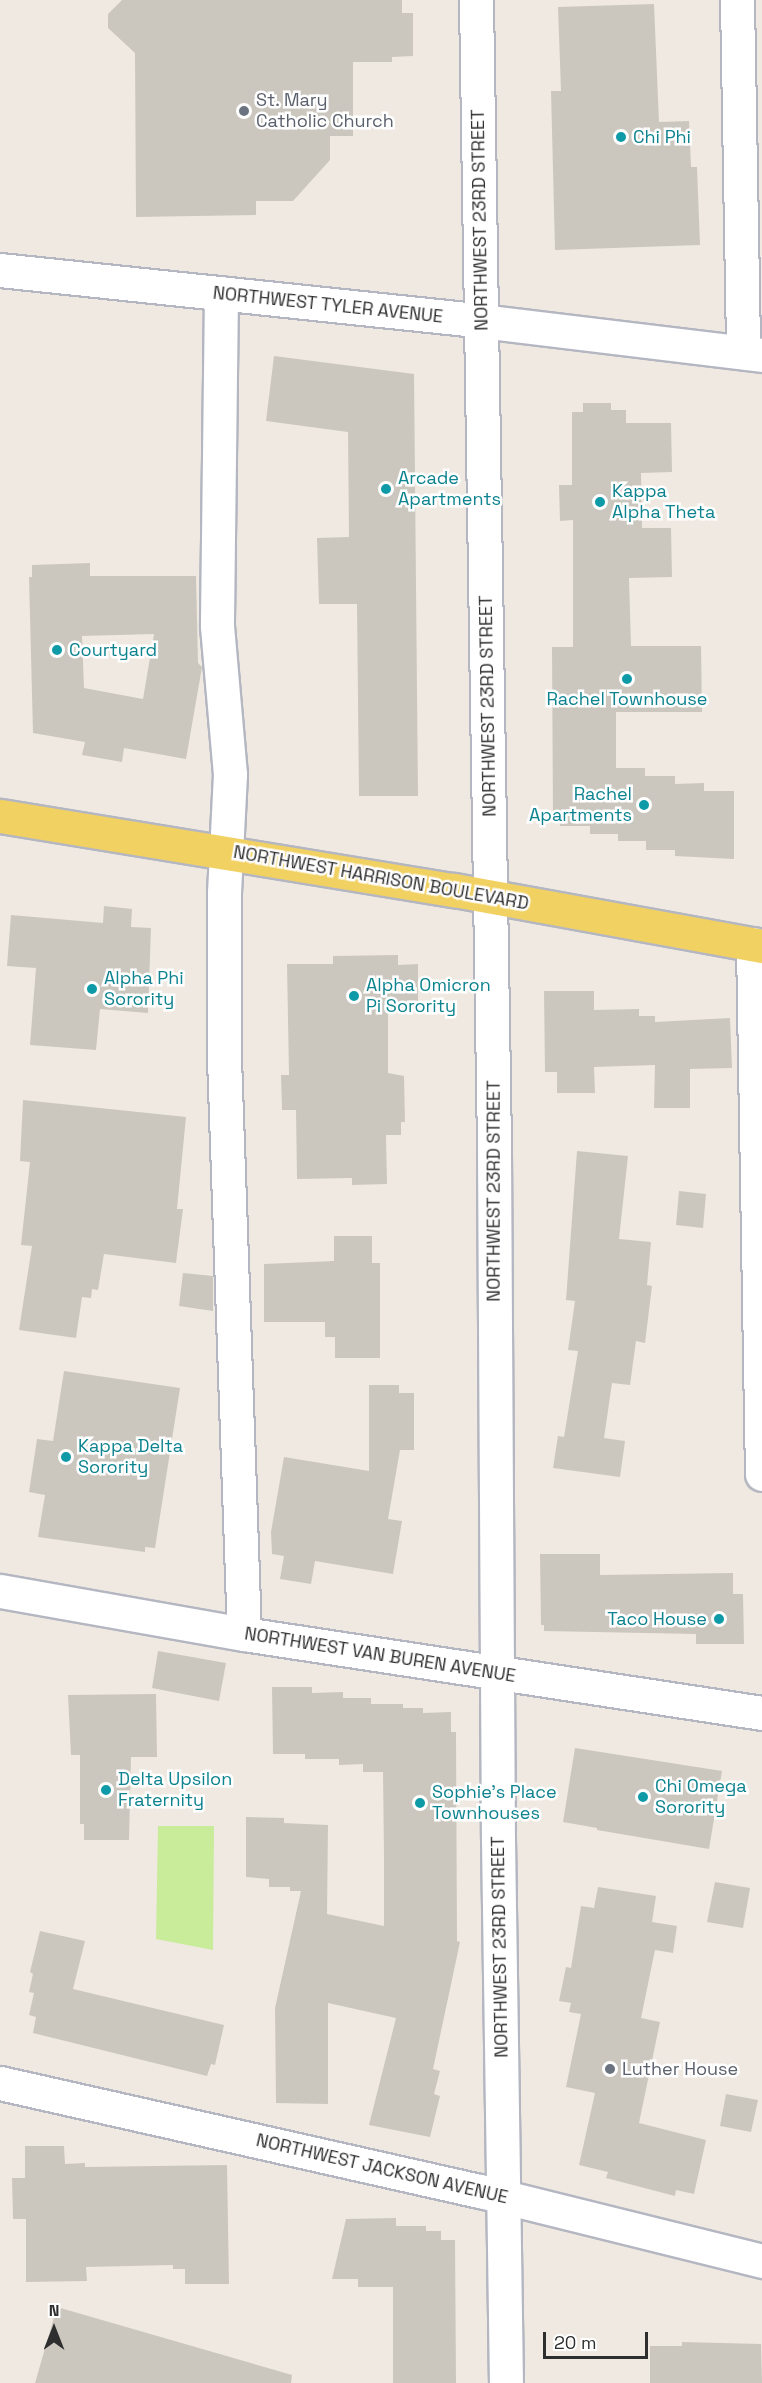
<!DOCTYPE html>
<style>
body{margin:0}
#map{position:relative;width:762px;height:2383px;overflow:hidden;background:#efe9e1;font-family:"Space Grotesk",sans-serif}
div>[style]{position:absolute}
.pitch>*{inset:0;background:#c9ec9a}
.building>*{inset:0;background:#cbc7bf}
.roads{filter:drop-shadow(2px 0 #b4b7c1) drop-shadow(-2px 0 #b4b7c1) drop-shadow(0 2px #b4b7c1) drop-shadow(0 -2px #b4b7c1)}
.minor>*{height:33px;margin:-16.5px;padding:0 16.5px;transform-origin:16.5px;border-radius:16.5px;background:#fff}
.major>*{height:33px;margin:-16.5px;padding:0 16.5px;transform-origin:16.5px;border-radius:16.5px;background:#f2d163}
.dots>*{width:16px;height:16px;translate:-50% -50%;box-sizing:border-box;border:3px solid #fff;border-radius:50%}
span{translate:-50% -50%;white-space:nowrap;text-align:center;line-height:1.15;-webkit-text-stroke:5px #fff;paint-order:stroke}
.worship-label{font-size:18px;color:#5b616d}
.left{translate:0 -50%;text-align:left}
.culture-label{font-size:18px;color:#0d838f}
.right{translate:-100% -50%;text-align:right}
.street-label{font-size:18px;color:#2e2e2e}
.north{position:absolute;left:24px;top:2299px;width:60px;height:60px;-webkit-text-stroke:4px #fff;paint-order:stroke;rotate:0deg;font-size:16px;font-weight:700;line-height:24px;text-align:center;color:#2e2e2e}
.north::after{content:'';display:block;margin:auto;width:21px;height:27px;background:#2e2e2e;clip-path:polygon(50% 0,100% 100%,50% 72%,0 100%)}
.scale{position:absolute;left:543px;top:2332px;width:105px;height:27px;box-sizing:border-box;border:3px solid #2e2e2e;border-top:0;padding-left:8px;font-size:18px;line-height:21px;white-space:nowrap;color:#2e2e2e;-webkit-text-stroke:4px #fff;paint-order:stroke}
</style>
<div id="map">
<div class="pitch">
<i style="clip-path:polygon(158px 1826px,214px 1826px,213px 1950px,156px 1939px)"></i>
</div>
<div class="building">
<i style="clip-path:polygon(122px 0,402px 0,402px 13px,413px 13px,413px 56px,392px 57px,392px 62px,353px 62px,353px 136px,330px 136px,330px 160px,293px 201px,256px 201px,256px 215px,136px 217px,135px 53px,108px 28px,108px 14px)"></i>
<i style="clip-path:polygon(654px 4px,659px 122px,689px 121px,691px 167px,697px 167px,700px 245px,555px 250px,551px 91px,561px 91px,558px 7px)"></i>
<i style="clip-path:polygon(274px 356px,414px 374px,418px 796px,359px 796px,357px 604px,319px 604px,317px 538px,349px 537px,348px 432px,266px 421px)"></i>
<i style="clip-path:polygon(583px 403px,611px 403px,611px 410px,626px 410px,626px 423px,671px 423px,672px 472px,641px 473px,642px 528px,671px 528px,672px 577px,629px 578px,631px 646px,701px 646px,702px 712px,616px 712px,616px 768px,645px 768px,645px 776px,675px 776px,675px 784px,704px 783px,704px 791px,734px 791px,734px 859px,675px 856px,675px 850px,646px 850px,646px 841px,618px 841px,618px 834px,590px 834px,590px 826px,560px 826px,560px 819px,553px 819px,552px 647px,573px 647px,573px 520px,560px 521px,559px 485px,572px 485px,572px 412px,583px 412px)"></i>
<i style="clip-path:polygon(evenodd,90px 563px,90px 576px,196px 576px,198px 663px,202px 667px,186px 759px,124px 748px,122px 762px,82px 755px,85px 742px,33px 733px,29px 577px,32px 577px,32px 565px,90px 563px,154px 634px,143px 699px,84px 688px,82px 636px,154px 634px)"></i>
<i style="clip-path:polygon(104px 906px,132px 909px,131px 927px,151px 928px,148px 1013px,100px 1009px,96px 1050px,30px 1045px,36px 968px,7px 966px,11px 915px,103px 923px)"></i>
<i style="clip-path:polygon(398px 955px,398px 965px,418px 964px,418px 1003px,388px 1004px,388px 1073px,404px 1076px,405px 1122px,401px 1122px,401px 1135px,386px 1135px,387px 1184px,352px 1185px,352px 1178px,297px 1179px,296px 1110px,282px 1110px,281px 1075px,289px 1075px,287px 964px,333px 964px,333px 956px)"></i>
<i style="clip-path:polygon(544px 991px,594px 991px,594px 1010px,639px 1009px,639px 1016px,655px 1016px,655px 1022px,730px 1018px,732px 1068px,690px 1069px,690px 1108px,654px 1108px,655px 1065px,594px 1067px,595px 1093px,557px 1093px,557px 1072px,545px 1072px)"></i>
<i style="clip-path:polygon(23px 1100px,186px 1117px,177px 1209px,183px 1209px,176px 1263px,104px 1254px,98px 1290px,92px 1289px,91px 1298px,82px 1297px,76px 1338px,19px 1330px,32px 1246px,21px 1245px,30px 1162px,20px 1161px)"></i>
<i style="clip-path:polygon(577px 1151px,628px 1156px,619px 1239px,651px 1242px,647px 1285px,652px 1286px,645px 1343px,636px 1341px,630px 1385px,612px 1383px,604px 1438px,625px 1441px,620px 1477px,553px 1468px,558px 1436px,564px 1437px,578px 1351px,568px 1350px,575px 1301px,566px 1300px)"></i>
<i style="clip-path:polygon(679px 1191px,706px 1194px,703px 1228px,676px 1225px)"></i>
<i style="clip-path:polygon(334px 1236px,372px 1236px,372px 1263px,380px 1263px,380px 1358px,335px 1358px,335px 1337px,325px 1337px,325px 1322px,264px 1322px,264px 1264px,334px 1261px)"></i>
<i style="clip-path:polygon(183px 1273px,213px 1276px,213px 1311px,179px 1306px)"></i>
<i style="clip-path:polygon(64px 1371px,180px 1388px,155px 1548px,145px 1547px,145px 1552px,38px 1537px,45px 1495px,29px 1492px,37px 1439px,53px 1441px)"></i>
<i style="clip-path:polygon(369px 1385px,399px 1385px,399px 1393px,414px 1393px,414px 1450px,400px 1450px,388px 1519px,402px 1521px,393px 1574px,315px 1561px,311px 1584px,280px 1579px,284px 1556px,272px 1554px,271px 1532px,284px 1457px,369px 1471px)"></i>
<i style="clip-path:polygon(540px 1554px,600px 1554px,600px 1575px,733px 1573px,733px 1594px,743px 1594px,744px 1644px,696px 1644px,696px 1634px,544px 1631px,544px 1625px,541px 1625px)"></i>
<i style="clip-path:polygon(158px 1651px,226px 1663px,219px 1701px,152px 1688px)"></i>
<i style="clip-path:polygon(272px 1687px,312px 1687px,312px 1693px,343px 1692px,343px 1698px,371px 1698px,371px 1704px,403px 1704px,403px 1708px,423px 1708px,423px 1713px,451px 1712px,451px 1732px,456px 1732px,457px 1941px,460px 1942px,433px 2069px,440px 2071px,434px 2094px,440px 2096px,430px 2137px,369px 2125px,396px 2018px,328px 2003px,328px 2104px,276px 2103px,275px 2008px,301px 1891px,290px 1891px,290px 1887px,269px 1887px,269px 1879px,246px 1877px,246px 1817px,284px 1818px,284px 1823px,328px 1825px,327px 1914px,384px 1926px,384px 1856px,383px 1772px,363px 1772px,363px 1764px,339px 1765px,339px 1759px,305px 1759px,305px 1754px,273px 1754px)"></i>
<i style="clip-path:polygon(156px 1694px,157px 1757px,131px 1757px,129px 1840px,84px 1840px,84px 1824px,80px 1824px,80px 1755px,71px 1755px,68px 1695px)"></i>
<i style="clip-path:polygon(575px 1748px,722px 1771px,709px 1849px,597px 1830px,597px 1828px,563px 1822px)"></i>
<i style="clip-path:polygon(715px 1882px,750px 1888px,743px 1928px,707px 1922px)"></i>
<i style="clip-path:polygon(598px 1887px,656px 1896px,652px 1922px,677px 1926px,673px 1953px,655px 1950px,641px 2018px,660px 2022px,639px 2123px,706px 2140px,694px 2194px,676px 2190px,675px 2196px,606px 2178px,608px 2172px,579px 2165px,595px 2093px,566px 2087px,581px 2014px,569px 2012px,571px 2003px,559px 2001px,566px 1967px,571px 1968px,581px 1906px,594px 1908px)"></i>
<i style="clip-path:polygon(40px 1931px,85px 1941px,73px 1989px,224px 2025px,215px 2065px,211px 2064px,207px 2076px,33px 2033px,36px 2017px,29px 2015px,34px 1993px,29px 1992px,33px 1974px,30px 1972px)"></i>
<i style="clip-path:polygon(726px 2094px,758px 2100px,751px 2132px,720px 2126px)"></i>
<i style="clip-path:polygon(25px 2146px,64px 2146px,65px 2164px,85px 2163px,85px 2167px,227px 2165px,229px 2284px,185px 2284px,185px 2269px,173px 2269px,173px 2265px,86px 2267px,87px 2281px,26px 2282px,26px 2219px,13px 2219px,12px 2178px,25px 2178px)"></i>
<i style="clip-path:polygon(396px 2218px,396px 2226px,426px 2226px,426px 2231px,441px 2231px,441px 2240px,455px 2240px,456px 2383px,393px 2383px,393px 2287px,358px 2287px,358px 2279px,332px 2279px,346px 2219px)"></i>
<i style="clip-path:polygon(57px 2307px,292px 2375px,291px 2383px,35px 2383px)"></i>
<i style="clip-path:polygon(682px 2342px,761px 2344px,762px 2383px,650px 2383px,650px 2346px,682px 2346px)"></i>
</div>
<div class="roads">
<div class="minor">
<i style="left:476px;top:0;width:1152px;rotate:89.1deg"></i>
<i style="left:494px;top:1152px;width:687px;rotate:89.67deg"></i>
<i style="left:498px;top:1839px;width:544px;rotate:89.16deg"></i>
<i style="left:737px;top:0;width:352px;rotate:89deg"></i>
<i style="left:0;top:270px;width:485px;rotate:6deg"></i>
<i style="left:482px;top:321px;width:282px;rotate:6.9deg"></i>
<i style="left:221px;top:293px;width:333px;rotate:90.7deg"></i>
<i style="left:217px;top:626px;width:149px;rotate:85deg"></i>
<i style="left:230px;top:774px;width:118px;rotate:92.9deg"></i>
<i style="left:224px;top:892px;width:166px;rotate:90deg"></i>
<i style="left:224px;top:1058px;width:576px;rotate:88.01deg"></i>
<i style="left:753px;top:944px;width:530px;rotate:89.03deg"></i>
<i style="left:0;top:1591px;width:248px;rotate:10deg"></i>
<i style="left:244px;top:1634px;width:524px;rotate:8.67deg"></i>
<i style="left:0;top:2083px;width:492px;rotate:12.7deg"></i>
<i style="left:480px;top:2191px;width:291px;rotate:13.9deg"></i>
</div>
<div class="major">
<i style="left:0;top:816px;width:460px;rotate:9.3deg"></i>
<i style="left:454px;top:890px;width:313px;rotate:10.3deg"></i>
</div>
</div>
<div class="dots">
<i style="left:244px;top:111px;background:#6b7280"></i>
<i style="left:621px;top:137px;background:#0f9aa8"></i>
<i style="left:386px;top:489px;background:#0f9aa8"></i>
<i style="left:600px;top:502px;background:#0f9aa8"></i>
<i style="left:57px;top:650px;background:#0f9aa8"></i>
<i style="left:627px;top:679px;background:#0f9aa8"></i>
<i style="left:644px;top:805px;background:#0f9aa8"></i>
<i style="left:92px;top:989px;background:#0f9aa8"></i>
<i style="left:354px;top:996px;background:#0f9aa8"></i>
<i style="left:66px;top:1457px;background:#0f9aa8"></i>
<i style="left:719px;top:1619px;background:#0f9aa8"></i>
<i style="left:106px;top:1790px;background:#0f9aa8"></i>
<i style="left:643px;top:1797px;background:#0f9aa8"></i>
<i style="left:420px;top:1803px;background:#0f9aa8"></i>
<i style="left:610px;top:2069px;background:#6b7280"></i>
</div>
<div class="worship-label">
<span class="left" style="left:256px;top:111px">St. Mary<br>Catholic Church</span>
<span class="left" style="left:622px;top:2069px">Luther House</span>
</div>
<div class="culture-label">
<span class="left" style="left:633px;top:137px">Chi Phi</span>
<span class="left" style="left:398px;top:489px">Arcade<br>Apartments</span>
<span class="left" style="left:612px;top:502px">Kappa<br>Alpha Theta</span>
<span class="left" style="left:69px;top:650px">Courtyard</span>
<span style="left:627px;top:699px">Rachel Townhouse</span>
<span class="right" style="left:632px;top:805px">Rachel<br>Apartments</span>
<span class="left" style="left:104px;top:989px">Alpha Phi<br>Sorority</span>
<span class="left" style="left:366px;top:996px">Alpha Omicron<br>Pi Sorority</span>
<span class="left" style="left:78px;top:1457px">Kappa Delta<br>Sorority</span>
<span class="right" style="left:707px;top:1619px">Taco House</span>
<span class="left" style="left:118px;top:1790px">Delta Upsilon<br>Fraternity</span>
<span class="left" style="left:655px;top:1797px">Chi Omega<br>Sorority</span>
<span class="left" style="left:432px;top:1803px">Sophie's Place<br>Townhouses</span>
</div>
<div class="street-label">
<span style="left:480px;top:220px;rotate:-91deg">NORTHWEST 23RD STREET</span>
<span style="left:328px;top:305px;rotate:6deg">NORTHWEST TYLER AVENUE</span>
<span style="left:488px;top:706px;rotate:-91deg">NORTHWEST 23RD STREET</span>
<span style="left:381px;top:878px;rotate:10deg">NORTHWEST HARRISON BOULEVARD</span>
<span style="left:494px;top:1191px;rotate:-90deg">NORTHWEST 23RD STREET</span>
<span style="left:380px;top:1655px;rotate:9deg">NORTHWEST VAN BUREN AVENUE</span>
<span style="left:500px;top:1947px;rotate:-91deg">NORTHWEST 23RD STREET</span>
<span style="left:382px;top:2169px;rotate:13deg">NORTHWEST JACKSON AVENUE</span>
</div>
<div class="north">N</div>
<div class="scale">20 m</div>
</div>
